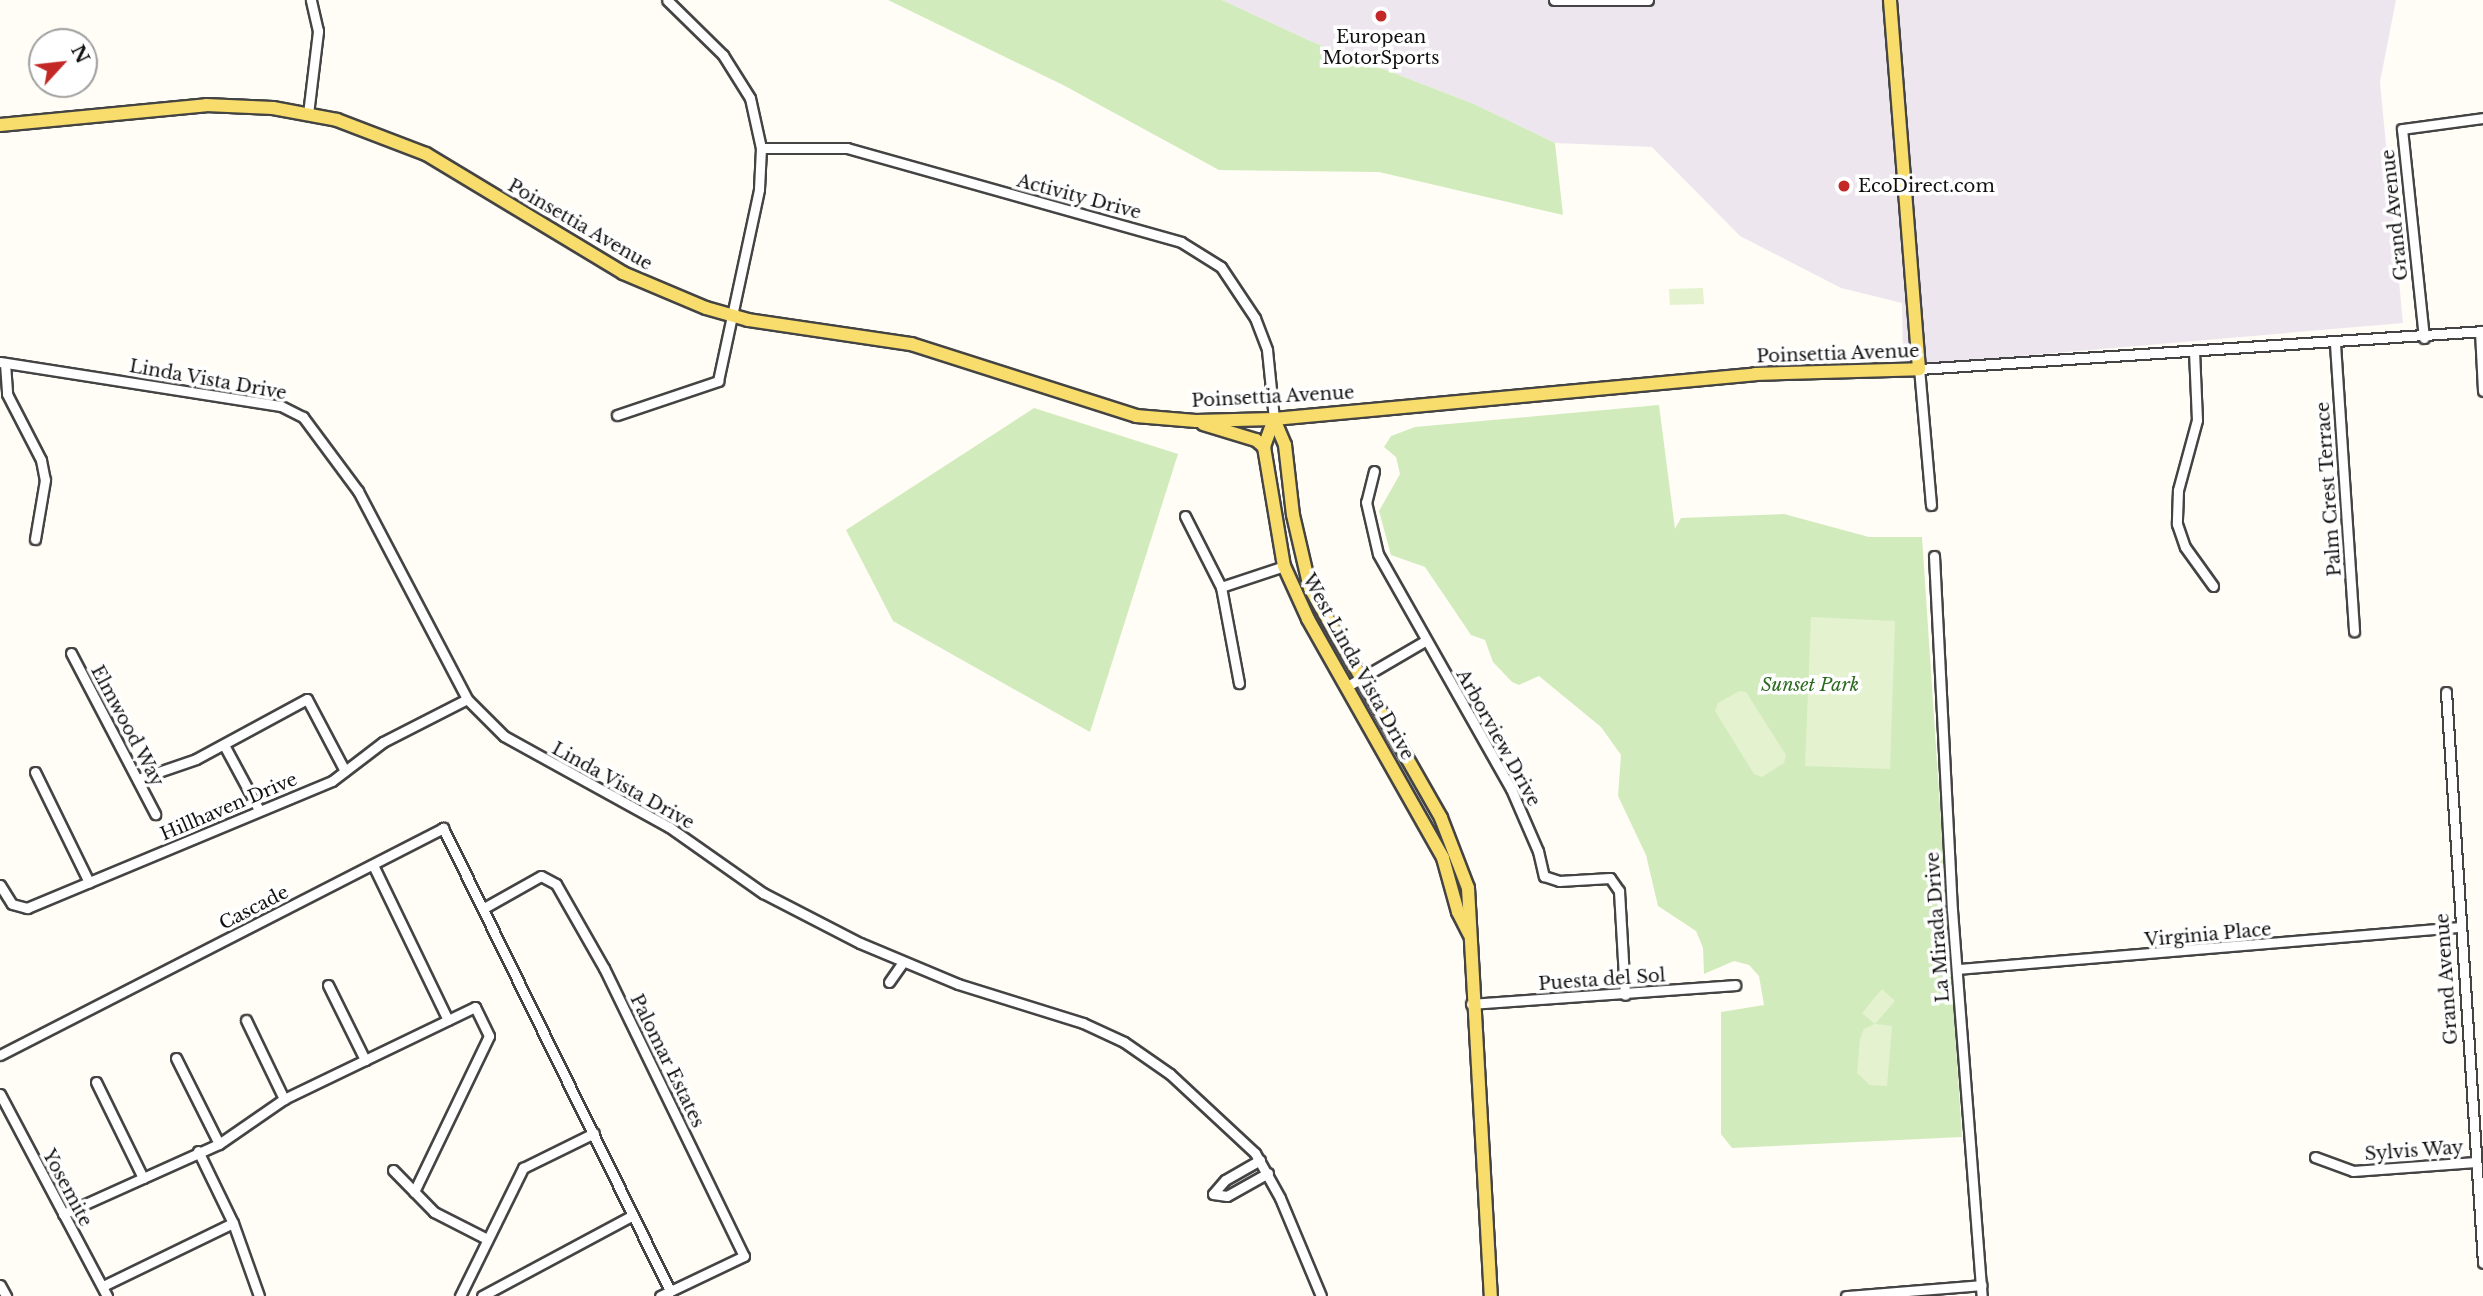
<!DOCTYPE html>
<style>
body{margin:0}
#map{position:relative;width:2483px;height:1296px;overflow:hidden;background:#fffdf5;font-family:"Libre Baskerville",serif}
div>[style]{position:absolute}
.industrial>*{inset:0;background:#eee6ef}
.green>*{inset:0;background:#d2ebbd}
.pitch>*{inset:0;background:#e4f2cf}
.roads{filter:drop-shadow(2px 0 #444) drop-shadow(-2px 0 #444) drop-shadow(0 2px #444) drop-shadow(0 -2px #444)}
.minor>*{height:9px;margin:-4.5px;padding:0 4.5px;transform-origin:4.5px;border-radius:4.5px;background:#fff}
.major>*{height:12px;margin:-6px;padding:0 6px;transform-origin:6px;border-radius:6px;background:#f8dd6c}
.dots>*{width:19px;height:19px;translate:-50% -50%;box-sizing:border-box;border:4px solid #fff;border-radius:50%}
span{translate:-50% -50%;white-space:nowrap;text-align:center;line-height:1.15;-webkit-text-stroke:7px #fff;paint-order:stroke}
.poi-label{font-size:18px;color:#111}
.left{translate:0 -50%;text-align:left}
.street-label{font-size:18px;color:#111}
.park-label{font-size:18px;color:#2b6a1f;font-style:italic}
.north{position:absolute;left:28px;top:28px;width:70px;height:70px;box-sizing:border-box;background:#fff;border:2px solid #a0a0a0;border-radius:50%;rotate:63deg;font-size:19px;font-weight:700;line-height:28px;text-align:center;color:#111}
.north::after{content:'';display:block;margin:auto;width:24px;height:32px;background:#c32827;clip-path:polygon(50% 0,100% 100%,50% 72%,0 100%)}
</style>
<div id="map">
<div class="industrial">
<i style="clip-path:polygon(1222px 0,2396px 0,2380px 82px,2403px 323px,1903px 366px,1902px 303px,1841px 288px,1740px 236px,1652px 147px,1555px 143px,1474px 104px,1308px 40px)"></i>
</div>
<div class="green">
<i style="clip-path:polygon(888px 0,1222px 0,1308px 40px,1474px 104px,1555px 143px,1563px 215px,1379px 172px,1219px 170px,1063px 85px)"></i>
<i style="clip-path:polygon(1659px 405px,1675px 529px,1681px 518px,1784px 514px,1869px 537px,1922px 537px,1962px 1137px,1732px 1148px,1721px 1134px,1721px 1012px,1764px 1005px,1759px 976px,1749px 965px,1734px 961px,1704px 974px,1703px 948px,1696px 931px,1658px 906px,1646px 855px,1618px 796px,1621px 755px,1601px 727px,1539px 676px,1519px 685px,1512px 682px,1493px 662px,1485px 640px,1471px 635px,1425px 567px,1391px 555px,1379px 511px,1400px 474px,1396px 457px,1384px 447px,1391px 436px,1415px 427px)"></i>
<i style="clip-path:polygon(1034px 408px,1178px 454px,1090px 732px,893px 621px,846px 530px)"></i>
</div>
<div class="pitch">
<i style="clip-path:polygon(1703px 288px,1704px 304px,1670px 305px,1669px 289px)"></i>
<i style="clip-path:polygon(1811px 617px,1895px 621px,1890px 769px,1805px 766px)"></i>
<i style="clip-path:polygon(1739px 691px,1746px 692px,1786px 755px,1784px 763px,1762px 777px,1754px 774px,1715px 711px,1718px 703px)"></i>
<i style="clip-path:polygon(1882px 989px,1895px 1001px,1875px 1024px,1892px 1026px,1887px 1086px,1870px 1085px,1857px 1073px,1860px 1039px,1864px 1029px,1875px 1024px,1862px 1013px)"></i>
</div>
<div class="roads">
<div class="minor">
<i style="left:1554px;top:0;width:94px"></i>
<i style="left:308px;top:114px;width:84px;rotate:-83.1deg"></i>
<i style="left:318px;top:31px;width:32px;rotate:-103deg"></i>
<i style="left:761px;top:148px;width:86px"></i>
<i style="left:847px;top:148px;width:347px;rotate:15.7deg"></i>
<i style="left:1181px;top:242px;width:47px;rotate:32deg"></i>
<i style="left:1221px;top:267px;width:61px;rotate:56.3deg"></i>
<i style="left:1255px;top:318px;width:34px;rotate:69deg"></i>
<i style="left:1267px;top:350px;width:69px;rotate:84.2deg"></i>
<i style="left:2480px;top:331px;width:60px;rotate:87.1deg"></i>
<i style="left:2424px;top:338px;width:210px;rotate:-96deg"></i>
<i style="left:2402px;top:129px;width:82px;rotate:-7.7deg"></i>
<i style="left:2335px;top:344px;width:288px;rotate:86.2deg"></i>
<i style="left:2194px;top:351px;width:69px;rotate:87.5deg"></i>
<i style="left:2197px;top:420px;width:73px;rotate:105.2deg"></i>
<i style="left:2178px;top:490px;width:34px;rotate:92deg"></i>
<i style="left:2177px;top:524px;width:24px;rotate:71deg"></i>
<i style="left:2185px;top:547px;width:48px;rotate:54.3deg"></i>
<i style="left:0;top:362px;width:284px;rotate:8.9deg"></i>
<i style="left:281px;top:406px;width:25px;rotate:27deg"></i>
<i style="left:303px;top:417px;width:92px;rotate:53.4deg"></i>
<i style="left:358px;top:491px;width:235px;rotate:62.3deg"></i>
<i style="left:467px;top:699px;width:52px;rotate:45deg"></i>
<i style="left:504px;top:736px;width:188px;rotate:28.9deg"></i>
<i style="left:669px;top:827px;width:115px;rotate:35.1deg"></i>
<i style="left:763px;top:893px;width:109px;rotate:27.3deg"></i>
<i style="left:860px;top:943px;width:106px;rotate:22.7deg"></i>
<i style="left:958px;top:984px;width:131px;rotate:17.3deg"></i>
<i style="left:1083px;top:1023px;width:45px;rotate:24.9deg"></i>
<i style="left:1124px;top:1042px;width:56px;rotate:34.8deg"></i>
<i style="left:1170px;top:1074px;width:116px;rotate:42.9deg"></i>
<i style="left:1255px;top:1153px;width:51px;rotate:60.9deg"></i>
<i style="left:1280px;top:1198px;width:106px;rotate:67.3deg"></i>
<i style="left:5px;top:363px;width:31px;rotate:86deg"></i>
<i style="left:7px;top:394px;width:74px;rotate:62.7deg"></i>
<i style="left:41px;top:460px;width:20px;rotate:79deg"></i>
<i style="left:45px;top:480px;width:60px;rotate:99.6deg"></i>
<i style="left:617px;top:415px;width:107px;rotate:-18.6deg"></i>
<i style="left:718px;top:381px;width:196px;rotate:-77.9deg"></i>
<i style="left:759px;top:189px;width:41px;rotate:-87.2deg"></i>
<i style="left:761px;top:148px;width:51px;rotate:-102.4deg"></i>
<i style="left:750px;top:98px;width:51px;rotate:-122.1deg"></i>
<i style="left:723px;top:55px;width:78px;rotate:-135.5deg"></i>
<i style="left:1374px;top:471px;width:32px;rotate:104deg"></i>
<i style="left:1366px;top:502px;width:53px;rotate:77deg"></i>
<i style="left:1378px;top:554px;width:270px;rotate:60.5deg"></i>
<i style="left:1511px;top:789px;width:68px;rotate:66.5deg"></i>
<i style="left:1538px;top:851px;width:26px;rotate:77deg"></i>
<i style="left:1544px;top:876px;width:16px;rotate:18deg"></i>
<i style="left:1559px;top:881px;width:51px;rotate:-3.4deg"></i>
<i style="left:1610px;top:878px;width:16px;rotate:55deg"></i>
<i style="left:1619px;top:891px;width:104px;rotate:86.7deg"></i>
<i style="left:1931px;top:505px;width:137px;rotate:-95deg"></i>
<i style="left:1919px;top:369px;width:565px;rotate:-3.85deg"></i>
<i style="left:1185px;top:516px;width:80px;rotate:63.1deg"></i>
<i style="left:1221px;top:587px;width:98px;rotate:79.4deg"></i>
<i style="left:1934px;top:556px;width:354px;rotate:87.1deg"></i>
<i style="left:1952px;top:910px;width:387px;rotate:85.6deg"></i>
<i style="left:1221px;top:587px;width:66px;rotate:-18.4deg"></i>
<i style="left:71px;top:653px;width:182px;rotate:62.4deg"></i>
<i style="left:1346px;top:687px;width:91px;rotate:-30.2deg"></i>
<i style="left:2446px;top:692px;width:572px;rotate:86.29deg"></i>
<i style="left:224px;top:745px;width:74px;rotate:61.7deg"></i>
<i style="left:35px;top:772px;width:123px;rotate:63.9deg"></i>
<i style="left:138px;top:779px;width:61px;rotate:-19deg"></i>
<i style="left:196px;top:759px;width:126px;rotate:-28.4deg"></i>
<i style="left:307px;top:699px;width:81px;rotate:62.2deg"></i>
<i style="left:373px;top:865px;width:172px;rotate:64.2deg"></i>
<i style="left:0;top:885px;width:22px;rotate:58deg"></i>
<i style="left:12px;top:904px;width:16px;rotate:15deg"></i>
<i style="left:27px;top:908px;width:330px;rotate:-22.6deg"></i>
<i style="left:332px;top:781px;width:64px;rotate:-37.4deg"></i>
<i style="left:383px;top:742px;width:94px;rotate:-27.1deg"></i>
<i style="left:484px;top:908px;width:65px;rotate:-29.3deg"></i>
<i style="left:541px;top:876px;width:17px;rotate:28deg"></i>
<i style="left:556px;top:884px;width:97px;rotate:60.3deg"></i>
<i style="left:604px;top:968px;width:320px;rotate:64.1deg"></i>
<i style="left:744px;top:1256px;width:93px;rotate:154.5deg"></i>
<i style="left:1958px;top:969px;width:503px;rotate:-4.79deg"></i>
<i style="left:889px;top:982px;width:24px;rotate:-55deg"></i>
<i style="left:328px;top:985px;width:84px;rotate:63.7deg"></i>
<i style="left:1471px;top:1004px;width:265px;rotate:-4.1deg"></i>
<i style="left:246px;top:1020px;width:88px;rotate:64.3deg"></i>
<i style="left:0;top:1055px;width:498px;rotate:-27.1deg"></i>
<i style="left:443px;top:828px;width:516px;rotate:63.88deg"></i>
<i style="left:176px;top:1058px;width:96px;rotate:63.4deg"></i>
<i style="left:96px;top:1082px;width:107px;rotate:63.9deg"></i>
<i style="left:0;top:1094px;width:229px;rotate:62.1deg"></i>
<i style="left:198px;top:1151px;width:80px;rotate:64.1deg"></i>
<i style="left:233px;top:1223px;width:77px;rotate:70.4deg"></i>
<i style="left:2315px;top:1157px;width:40px;rotate:20.2deg"></i>
<i style="left:2353px;top:1171px;width:123px;rotate:-4.2deg"></i>
<i style="left:1260px;top:1160px;width:40px;rotate:150.3deg"></i>
<i style="left:1225px;top:1180px;width:18px;rotate:131deg"></i>
<i style="left:1213px;top:1194px;width:14px;rotate:8deg"></i>
<i style="left:1227px;top:1196px;width:47px;rotate:-29.3deg"></i>
<i style="left:393px;top:1170px;width:59px;rotate:45.7deg"></i>
<i style="left:434px;top:1212px;width:57px;rotate:27deg"></i>
<i style="left:63px;top:1214px;width:171px;rotate:-24.2deg"></i>
<i style="left:219px;top:1144px;width:79px;rotate:-34.7deg"></i>
<i style="left:284px;top:1099px;width:212px;rotate:-25.7deg"></i>
<i style="left:475px;top:1007px;width:32px;rotate:64deg"></i>
<i style="left:489px;top:1036px;width:173px;rotate:115.7deg"></i>
<i style="left:0;top:1285px;width:13px;rotate:61deg"></i>
<i style="left:103px;top:1286px;width:144px;rotate:-25.9deg"></i>
<i style="left:460px;top:1296px;width:143px;rotate:-63.8deg"></i>
<i style="left:523px;top:1168px;width:79px;rotate:-26.2deg"></i>
<i style="left:482px;top:1296px;width:171px;rotate:-28.2deg"></i>
<i style="left:1846px;top:1296px;width:136px;rotate:-4.6deg"></i>
</div>
<div class="major">
<i style="left:0;top:125px;width:207px;rotate:-5.5deg"></i>
<i style="left:206px;top:105px;width:67px;rotate:2.6deg"></i>
<i style="left:273px;top:108px;width:65px;rotate:10.6deg"></i>
<i style="left:337px;top:120px;width:95px;rotate:20.9deg"></i>
<i style="left:426px;top:154px;width:230px;rotate:31.1deg"></i>
<i style="left:623px;top:273px;width:90px;rotate:22.9deg"></i>
<i style="left:706px;top:308px;width:44px;rotate:15.9deg"></i>
<i style="left:748px;top:320px;width:165px;rotate:8.4deg"></i>
<i style="left:911px;top:344px;width:236px;rotate:17.7deg"></i>
<i style="left:1136px;top:416px;width:60px;rotate:4.8deg"></i>
<i style="left:1196px;top:421px;width:78px;rotate:-1.5deg"></i>
<i style="left:1274px;top:419px;width:483px;rotate:-5.3deg"></i>
<i style="left:1755px;top:374px;width:164px;rotate:-1.7deg"></i>
<i style="left:1919px;top:369px;width:370px;rotate:-94.5deg"></i>
<i style="left:1274px;top:419px;width:28px;rotate:67deg"></i>
<i style="left:1285px;top:445px;width:70px;rotate:83.5deg"></i>
<i style="left:1293px;top:515px;width:75px;rotate:76.9deg"></i>
<i style="left:1310px;top:588px;width:265px;rotate:60.3deg"></i>
<i style="left:1441px;top:818px;width:75px;rotate:68.9deg"></i>
<i style="left:1468px;top:888px;width:409px;rotate:86.8deg"></i>
<i style="left:1274px;top:419px;width:30px;rotate:110deg"></i>
<i style="left:1264px;top:447px;width:121px;rotate:80.5deg"></i>
<i style="left:1284px;top:566px;width:58px;rotate:65.6deg"></i>
<i style="left:1308px;top:619px;width:274px;rotate:60.5deg"></i>
<i style="left:1443px;top:858px;width:56px;rotate:74.5deg"></i>
<i style="left:1458px;top:912px;width:25px;rotate:63deg"></i>
<i style="left:1203px;top:424px;width:55px;rotate:16.8deg"></i>
<i style="left:1256px;top:440px;width:11px;rotate:41deg"></i>
</div>
</div>
<div class="dots">
<i style="left:1381px;top:16px;background:#c32827"></i>
<i style="left:1844px;top:186px;background:#c32827"></i>
</div>
<div class="poi-label">
<span style="left:1381px;top:48px">European<br>MotorSports</span>
<span class="left" style="left:1858px;top:186px">EcoDirect.com</span>
</div>
<div class="street-label">
<span style="left:1079px;top:197px;rotate:15deg">Activity Drive</span>
<span style="left:2395px;top:215px;rotate:-96deg">Grand Avenue</span>
<span style="left:580px;top:225px;rotate:30deg">Poinsettia Avenue</span>
<span style="left:1838px;top:354px;rotate:-2deg">Poinsettia Avenue</span>
<span style="left:208px;top:380px;rotate:10deg">Linda Vista Drive</span>
<span style="left:1273px;top:397px;rotate:-3deg">Poinsettia Avenue</span>
<span style="left:2329px;top:489px;rotate:-94deg">Palm Crest Terrace</span>
<span style="left:1358px;top:667px;rotate:61deg">West Linda Vista Drive</span>
<span style="left:127px;top:726px;rotate:62deg">Elmwood Way</span>
<span style="left:1498px;top:738px;rotate:61deg">Arborview Drive</span>
<span style="left:623px;top:786px;rotate:29deg">Linda Vista Drive</span>
<span style="left:229px;top:807px;rotate:-23deg">Hillhaven Drive</span>
<span style="left:254px;top:908px;rotate:-27deg">Cascade</span>
<span style="left:1938px;top:927px;rotate:-94deg">La Mirada Drive</span>
<span style="left:2208px;top:935px;rotate:-5deg">Virginia Place</span>
<span style="left:2447px;top:979px;rotate:-94deg">Grand Avenue</span>
<span style="left:1602px;top:980px;rotate:-4deg">Puesta del Sol</span>
<span style="left:667px;top:1061px;rotate:64deg">Palomar Estates</span>
<span style="left:2414px;top:1151px;rotate:-4deg">Sylvis Way</span>
<span style="left:67px;top:1188px;rotate:62deg">Yosemite</span>
</div>
<div class="park-label">
<span style="left:1810px;top:685px">Sunset Park</span>
</div>
<div class="north">N</div>
</div>
